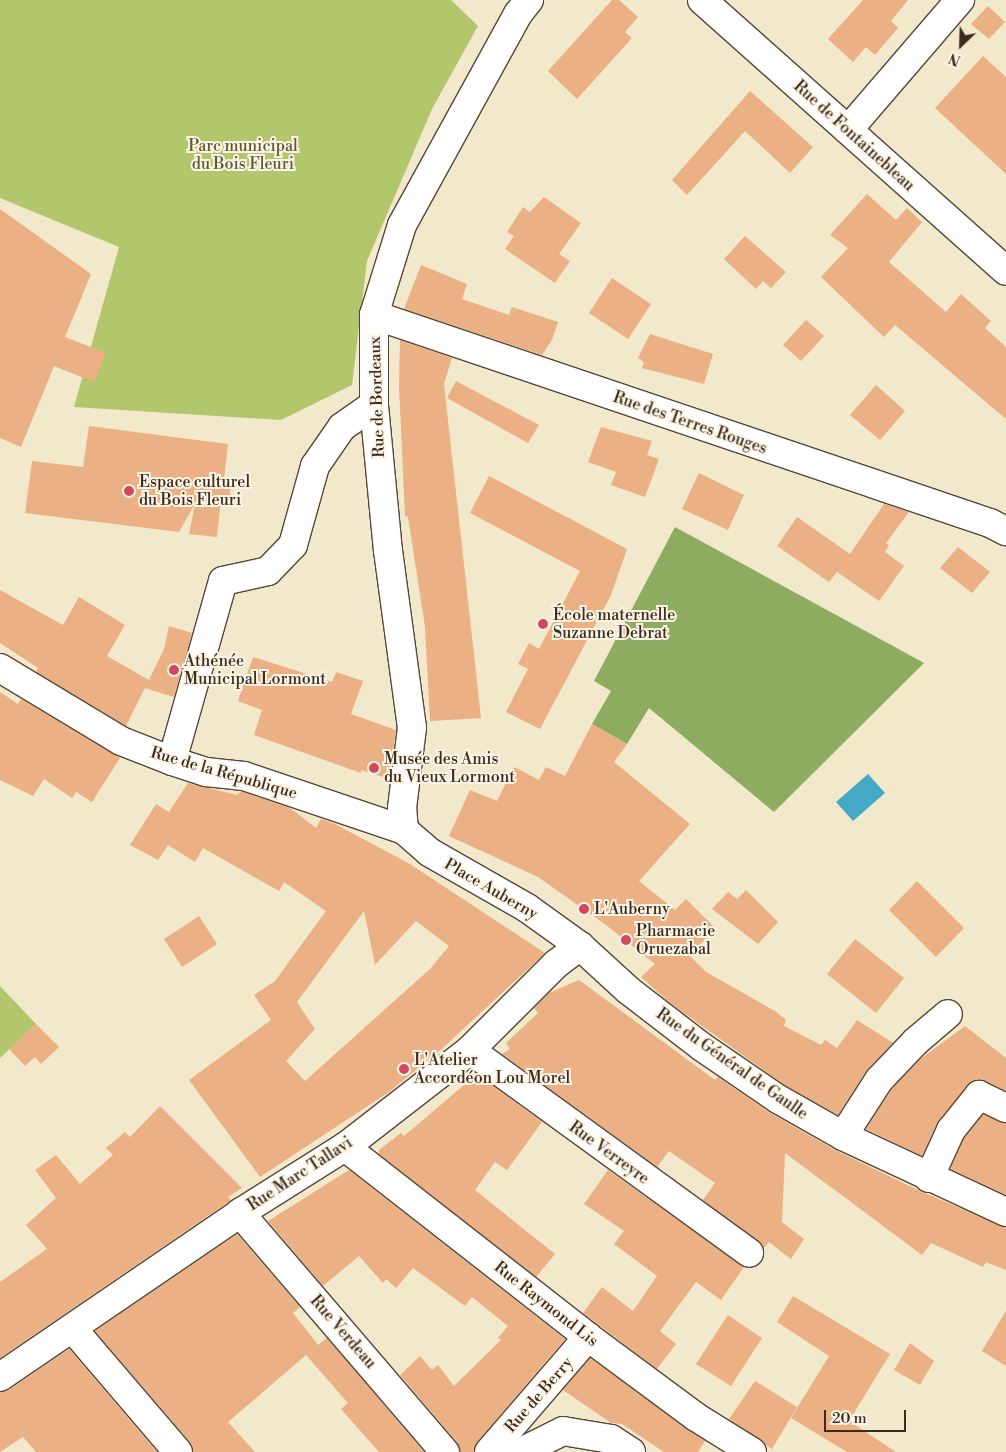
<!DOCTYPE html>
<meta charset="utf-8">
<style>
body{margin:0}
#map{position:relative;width:1006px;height:1452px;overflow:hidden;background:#f2e8cc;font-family:"Libre Bodoni",serif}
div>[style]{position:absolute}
.green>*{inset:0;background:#b2c76c}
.forest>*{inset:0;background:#8dac60}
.water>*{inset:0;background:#44aac4}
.building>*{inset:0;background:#ebb083}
.roads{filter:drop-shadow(1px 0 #564638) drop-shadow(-1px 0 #564638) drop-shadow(0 1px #564638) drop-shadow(0 -1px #564638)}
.street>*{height:28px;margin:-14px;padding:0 14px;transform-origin:14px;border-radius:14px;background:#fff}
.dots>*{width:14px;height:14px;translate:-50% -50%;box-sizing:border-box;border:2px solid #fcf5e5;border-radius:50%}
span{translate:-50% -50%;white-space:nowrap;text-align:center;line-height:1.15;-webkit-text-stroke:4px #fcf5e5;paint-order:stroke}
.street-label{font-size:16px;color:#3b2a1e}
.park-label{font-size:16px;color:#5f5935}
.poi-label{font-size:16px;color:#3b2a1e}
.left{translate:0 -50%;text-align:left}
.north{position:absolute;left:936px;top:20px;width:50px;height:50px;-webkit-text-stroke:4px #fcf5e5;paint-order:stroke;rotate:204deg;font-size:14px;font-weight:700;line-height:20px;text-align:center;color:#3b2a1e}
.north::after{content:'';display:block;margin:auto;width:18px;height:22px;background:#3b2a1e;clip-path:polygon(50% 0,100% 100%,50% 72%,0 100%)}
.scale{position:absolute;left:824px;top:1410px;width:82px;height:22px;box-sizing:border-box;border:2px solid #3b2a1e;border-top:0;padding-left:6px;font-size:15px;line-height:18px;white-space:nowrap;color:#3b2a1e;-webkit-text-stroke:4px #fcf5e5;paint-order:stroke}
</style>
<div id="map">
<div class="green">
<i style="clip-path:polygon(0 0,451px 0,478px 26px,432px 109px,367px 261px,352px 385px,281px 420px,74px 407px,119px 247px,0 198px)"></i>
<i style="clip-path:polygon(0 986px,36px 1024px,0 1058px)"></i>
</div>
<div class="forest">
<i style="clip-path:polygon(675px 527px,924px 663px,774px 812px,649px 708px,627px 744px,592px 724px,611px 691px,594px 681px)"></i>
</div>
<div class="water">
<i style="clip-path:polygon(868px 774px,885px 793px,853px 821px,836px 802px)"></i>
</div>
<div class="building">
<i style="clip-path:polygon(612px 0,619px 0,638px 17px,625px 32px,632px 38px,577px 99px,548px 71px)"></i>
<i style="clip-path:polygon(863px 0,908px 0,891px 21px,898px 28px,875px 55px,866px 47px,853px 62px,828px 39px)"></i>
<i style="clip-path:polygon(988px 6px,1005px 22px,989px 39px,971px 24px)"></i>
<i style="clip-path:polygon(983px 56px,1006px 77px,1006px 174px,935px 108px)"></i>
<i style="clip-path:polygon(750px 91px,813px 147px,790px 173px,745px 131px,687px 195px,672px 180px)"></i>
<i style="clip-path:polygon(867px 194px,896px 220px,907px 208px,922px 222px,889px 262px,946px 312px,961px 294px,991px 321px,985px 328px,1006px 347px,1006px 419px,895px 325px,884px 337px,821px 277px,848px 248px,830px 235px)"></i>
<i style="clip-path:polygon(544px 197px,581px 223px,559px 254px,570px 261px,555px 283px,505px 249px,514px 236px,507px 232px,523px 207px,530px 212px)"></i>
<i style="clip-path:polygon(0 209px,91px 274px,65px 337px,106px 353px,94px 382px,54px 366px,21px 447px,0 438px)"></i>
<i style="clip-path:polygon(745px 236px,786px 272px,771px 288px,763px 281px,756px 289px,724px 259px)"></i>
<i style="clip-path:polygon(421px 265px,467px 284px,462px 299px,509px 315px,512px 307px,558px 322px,552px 340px,542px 355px,404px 309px)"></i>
<i style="clip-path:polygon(612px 278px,651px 304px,628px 339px,589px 313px)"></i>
<i style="clip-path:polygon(806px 320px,824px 336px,801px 361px,783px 345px)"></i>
<i style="clip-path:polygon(650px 334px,713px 354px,704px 384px,642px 368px,644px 362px,638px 358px)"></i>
<i style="clip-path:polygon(400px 340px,452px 358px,444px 384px,481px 718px,430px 721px,425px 627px,408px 517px,405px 516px,399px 386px)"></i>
<i style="clip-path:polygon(456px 381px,539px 425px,528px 443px,447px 398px)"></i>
<i style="clip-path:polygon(876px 385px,905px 411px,880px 440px,850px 415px)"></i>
<i style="clip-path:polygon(89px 426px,228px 444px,224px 480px,232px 481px,229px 501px,221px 500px,217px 537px,189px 534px,195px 504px,179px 532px,25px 513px,32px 461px,83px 467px)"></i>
<i style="clip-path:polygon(601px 427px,652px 441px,647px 455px,659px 459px,645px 497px,611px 485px,616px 472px,588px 462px)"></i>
<i style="clip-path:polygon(699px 473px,744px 495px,728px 530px,682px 509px)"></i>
<i style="clip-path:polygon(489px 476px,627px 549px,611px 595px,540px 729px,506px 712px,528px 669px,518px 664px,529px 643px,539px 649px,580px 571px,470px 513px)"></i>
<i style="clip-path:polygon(884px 504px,909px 512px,886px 543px,889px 546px,885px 552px,904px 566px,879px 601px,837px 572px,829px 582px,777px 546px,797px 517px,850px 554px)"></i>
<i style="clip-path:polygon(958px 547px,990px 572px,972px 593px,940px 568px)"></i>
<i style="clip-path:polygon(0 590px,63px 625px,79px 597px,125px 625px,107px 656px,149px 680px,126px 726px,36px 672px,38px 668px,0 643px)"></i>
<i style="clip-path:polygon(169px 626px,192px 633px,174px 697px,145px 688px,164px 649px)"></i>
<i style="clip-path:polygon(253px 657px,332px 682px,336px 672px,363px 681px,351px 714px,396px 730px,389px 779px,361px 770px,361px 773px,254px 735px,262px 710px,238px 701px)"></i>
<i style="clip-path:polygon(0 692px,18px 704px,21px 699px,120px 758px,92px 802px,76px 792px,72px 798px,44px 779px,33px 796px,0 780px)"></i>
<i style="clip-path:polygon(592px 724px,627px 744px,614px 762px,690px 824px,639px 881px,675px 910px,686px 899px,716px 929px,689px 955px,706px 972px,775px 1011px,786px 1020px,784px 1026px,821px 1045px,825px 1040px,837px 1048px,857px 1020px,893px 1043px,866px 1071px,838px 1115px,786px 1086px,670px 1003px,641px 977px,655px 964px,606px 925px,538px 877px,449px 836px,470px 790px,497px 801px,514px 767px,539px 780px,546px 767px,565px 776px)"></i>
<i style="clip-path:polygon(evenodd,188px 783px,237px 795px,241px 791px,290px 808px,316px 828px,321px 819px,335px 824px,410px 864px,545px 953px,444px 1047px,389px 1092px,260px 1177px,189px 1080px,271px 1020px,254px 995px,275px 981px,326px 911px,284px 882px,279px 891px,203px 848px,195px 862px,168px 845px,158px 860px,130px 845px,156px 804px,169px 812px,188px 783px,364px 911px,375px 965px,416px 921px,449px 946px,430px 969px,305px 1081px,286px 1061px,315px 1029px,297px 1002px,364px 911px)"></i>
<i style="clip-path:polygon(917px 881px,964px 928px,936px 957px,889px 910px)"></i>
<i style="clip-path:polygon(746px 890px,778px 922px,758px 944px,712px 909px,728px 892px,737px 899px)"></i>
<i style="clip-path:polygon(199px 916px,217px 944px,182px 967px,164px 939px)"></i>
<i style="clip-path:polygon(855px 939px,904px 978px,876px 1013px,827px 974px)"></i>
<i style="clip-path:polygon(579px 980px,715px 1080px,718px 1077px,770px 1113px,835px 1150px,922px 1192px,1006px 1227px,1006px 1270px,986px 1262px,983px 1267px,931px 1243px,922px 1255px,785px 1153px,782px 1222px,804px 1239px,791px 1259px,769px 1242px,764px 1248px,703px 1200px,715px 1183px,669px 1151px,657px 1167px,502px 1054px,510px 1049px,506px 1043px,538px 1013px,534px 1008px,549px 993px)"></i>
<i style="clip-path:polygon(36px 1024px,59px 1047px,41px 1064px,35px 1057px,25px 1066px,9px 1049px)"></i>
<i style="clip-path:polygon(965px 1026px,1006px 1058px,1006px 1091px,985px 1081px,972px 1081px,939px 1120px,922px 1156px,866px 1129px,891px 1090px,919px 1060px)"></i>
<i style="clip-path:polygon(477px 1074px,542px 1122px,507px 1170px,495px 1162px,475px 1190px,555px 1254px,536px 1277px,379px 1154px,379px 1150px,401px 1133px,404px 1136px)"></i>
<i style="clip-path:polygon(160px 1106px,242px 1188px,228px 1197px,231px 1200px,0 1358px,0 1282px,47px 1249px,26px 1225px,56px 1198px,35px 1170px,56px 1155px,80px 1184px,113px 1155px,106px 1148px,125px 1132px,130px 1137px)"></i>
<i style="clip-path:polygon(983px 1114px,1006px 1123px,1006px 1195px,950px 1169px,964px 1138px)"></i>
<i style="clip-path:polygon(349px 1170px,565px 1339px,477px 1442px,474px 1452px,460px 1452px,457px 1442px,400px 1375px,420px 1356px,432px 1370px,438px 1365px,454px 1386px,501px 1340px,498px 1338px,508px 1326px,472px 1297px,465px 1306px,413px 1268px,396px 1288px,386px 1279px,383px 1283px,359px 1256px,323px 1286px,268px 1221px)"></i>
<i style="clip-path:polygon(608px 1170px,744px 1267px,721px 1300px,696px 1282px,660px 1331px,676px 1344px,657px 1369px,583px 1313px,602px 1287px,633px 1311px,657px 1276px,614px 1244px,624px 1231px,584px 1204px)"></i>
<i style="clip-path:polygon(237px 1234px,300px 1307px,293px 1313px,318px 1345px,327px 1338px,424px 1452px,379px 1452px,341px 1409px,348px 1403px,306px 1355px,228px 1422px,255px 1452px,193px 1452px,190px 1442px,95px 1331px)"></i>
<i style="clip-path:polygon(793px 1296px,890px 1354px,849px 1421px,896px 1452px,847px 1452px,791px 1418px,829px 1356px,777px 1322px)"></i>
<i style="clip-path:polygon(1006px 1311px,1006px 1366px,982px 1351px)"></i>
<i style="clip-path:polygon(728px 1315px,762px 1338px,731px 1386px,696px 1364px)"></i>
<i style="clip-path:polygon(910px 1343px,934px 1361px,920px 1385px,894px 1370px)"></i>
<i style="clip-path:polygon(69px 1349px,157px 1452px,36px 1452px,23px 1437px,0 1452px,0 1392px,9px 1390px)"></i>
<i style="clip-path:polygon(590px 1358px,705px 1441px,698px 1452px,664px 1452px,622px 1424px,611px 1423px,563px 1390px)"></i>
<i style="clip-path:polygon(755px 1381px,797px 1407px,772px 1449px,729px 1419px)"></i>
</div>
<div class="roads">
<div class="street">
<i style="left:702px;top:0;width:407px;rotate:41.7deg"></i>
<i style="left:848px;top:130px;width:172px;rotate:-49.3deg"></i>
<i style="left:374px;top:315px;width:650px;rotate:18.66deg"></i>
<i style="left:990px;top:523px;width:18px;rotate:27deg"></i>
<i style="left:0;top:668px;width:141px;rotate:31.1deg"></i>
<i style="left:121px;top:741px;width:55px;rotate:21.4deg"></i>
<i style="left:172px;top:761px;width:36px;rotate:18deg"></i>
<i style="left:206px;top:772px;width:38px;rotate:6deg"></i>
<i style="left:244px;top:776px;width:169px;rotate:18.6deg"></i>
<i style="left:404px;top:830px;width:33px;rotate:41deg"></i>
<i style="left:429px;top:852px;width:113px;rotate:29.7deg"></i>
<i style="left:527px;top:908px;width:65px;rotate:35.6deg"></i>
<i style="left:580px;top:946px;width:65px;rotate:42.5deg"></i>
<i style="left:628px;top:990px;width:93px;rotate:37.6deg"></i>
<i style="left:702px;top:1047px;width:92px;rotate:34.4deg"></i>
<i style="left:778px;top:1099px;width:75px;rotate:29.6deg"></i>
<i style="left:843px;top:1136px;width:180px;rotate:25deg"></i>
<i style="left:172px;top:761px;width:187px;rotate:-74.2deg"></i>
<i style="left:223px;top:581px;width:46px;rotate:-12.5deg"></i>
<i style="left:268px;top:571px;width:36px;rotate:-46deg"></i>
<i style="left:293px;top:545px;width:82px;rotate:-74.4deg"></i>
<i style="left:315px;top:466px;width:47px;rotate:-55.3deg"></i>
<i style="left:342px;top:427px;width:39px;rotate:-35deg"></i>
<i style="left:404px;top:830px;width:22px;rotate:-95deg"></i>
<i style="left:402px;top:808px;width:81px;rotate:-82.9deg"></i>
<i style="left:412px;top:728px;width:179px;rotate:-97.7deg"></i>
<i style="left:388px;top:551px;width:147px;rotate:-95.5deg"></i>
<i style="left:374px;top:405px;width:90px;rotate:-90deg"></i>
<i style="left:374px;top:315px;width:94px;rotate:-72.7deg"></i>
<i style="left:402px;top:225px;width:241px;rotate:-61.2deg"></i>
<i style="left:518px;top:14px;width:18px;rotate:-52deg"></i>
<i style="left:470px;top:1050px;width:345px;rotate:36deg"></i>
<i style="left:843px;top:1136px;width:67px;rotate:-57.3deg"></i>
<i style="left:879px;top:1080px;width:52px;rotate:-46.5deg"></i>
<i style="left:915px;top:1042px;width:43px;rotate:-40.3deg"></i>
<i style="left:345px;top:1147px;width:308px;rotate:38deg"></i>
<i style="left:588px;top:1337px;width:134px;rotate:36.5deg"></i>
<i style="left:696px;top:1417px;width:66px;rotate:32deg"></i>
<i style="left:929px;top:1178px;width:53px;rotate:-65.4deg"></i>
<i style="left:951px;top:1130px;width:45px;rotate:-51.3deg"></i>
<i style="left:979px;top:1095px;width:30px;rotate:26deg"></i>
<i style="left:240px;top:1213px;width:315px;rotate:49.4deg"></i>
<i style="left:72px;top:1328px;width:163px;rotate:49.5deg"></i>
<i style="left:0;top:1377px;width:291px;rotate:-34.3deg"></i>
<i style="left:240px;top:1213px;width:124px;rotate:-32.2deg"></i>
<i style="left:345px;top:1147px;width:158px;rotate:-37.8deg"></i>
<i style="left:470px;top:1050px;width:122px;rotate:-45deg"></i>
<i style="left:556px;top:964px;width:30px;rotate:-37deg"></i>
<i style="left:489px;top:1452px;width:152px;rotate:-49.3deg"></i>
<i style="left:521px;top:1452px;width:47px;rotate:-26.6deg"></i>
<i style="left:563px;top:1431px;width:49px;rotate:9.5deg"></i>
<i style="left:611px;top:1439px;width:24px;rotate:33deg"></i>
</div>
</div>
<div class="dots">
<i style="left:129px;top:491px;background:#d1495b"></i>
<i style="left:543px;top:624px;background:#d1495b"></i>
<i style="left:174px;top:670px;background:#d1495b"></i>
<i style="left:374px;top:768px;background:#d1495b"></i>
<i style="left:584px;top:909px;background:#d1495b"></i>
<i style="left:626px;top:940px;background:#d1495b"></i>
<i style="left:404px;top:1069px;background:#d1495b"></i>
</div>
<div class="street-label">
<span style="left:854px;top:136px;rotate:42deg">Rue de Fontainebleau</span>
<span style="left:377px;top:397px;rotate:-92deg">Rue de Bordeaux</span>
<span style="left:690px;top:423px;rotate:19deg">Rue des Terres Rouges</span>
<span style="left:224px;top:773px;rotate:16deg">Rue de la République</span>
<span style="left:491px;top:889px;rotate:30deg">Place Auberny</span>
<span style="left:732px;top:1064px;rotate:35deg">Rue du Général de Gaulle</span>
<span style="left:609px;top:1153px;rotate:36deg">Rue Verreyre</span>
<span style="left:300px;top:1174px;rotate:-33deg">Rue Marc Tallavi</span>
<span style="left:546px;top:1304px;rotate:38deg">Rue Raymond Lis</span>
<span style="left:343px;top:1332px;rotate:49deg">Rue Verdeau</span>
<span style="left:539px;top:1395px;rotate:-49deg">Rue de Berry</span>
</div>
<div class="park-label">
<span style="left:243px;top:155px">Parc municipal<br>du Bois Fleuri</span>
</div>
<div class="poi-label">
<span class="left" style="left:139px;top:491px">Espace culturel<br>du Bois Fleuri</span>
<span class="left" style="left:553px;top:624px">École maternelle<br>Suzanne Debrat</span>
<span class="left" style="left:184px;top:670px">Athénée<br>Municipal Lormont</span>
<span class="left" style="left:384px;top:768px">Musée des Amis<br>du Vieux Lormont</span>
<span class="left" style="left:594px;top:909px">L'Auberny</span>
<span class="left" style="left:636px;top:940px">Pharmacie<br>Oruezabal</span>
<span class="left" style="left:414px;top:1069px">L'Atelier<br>Accordéon Lou Morel</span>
</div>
<div class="north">N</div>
<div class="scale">20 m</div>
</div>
